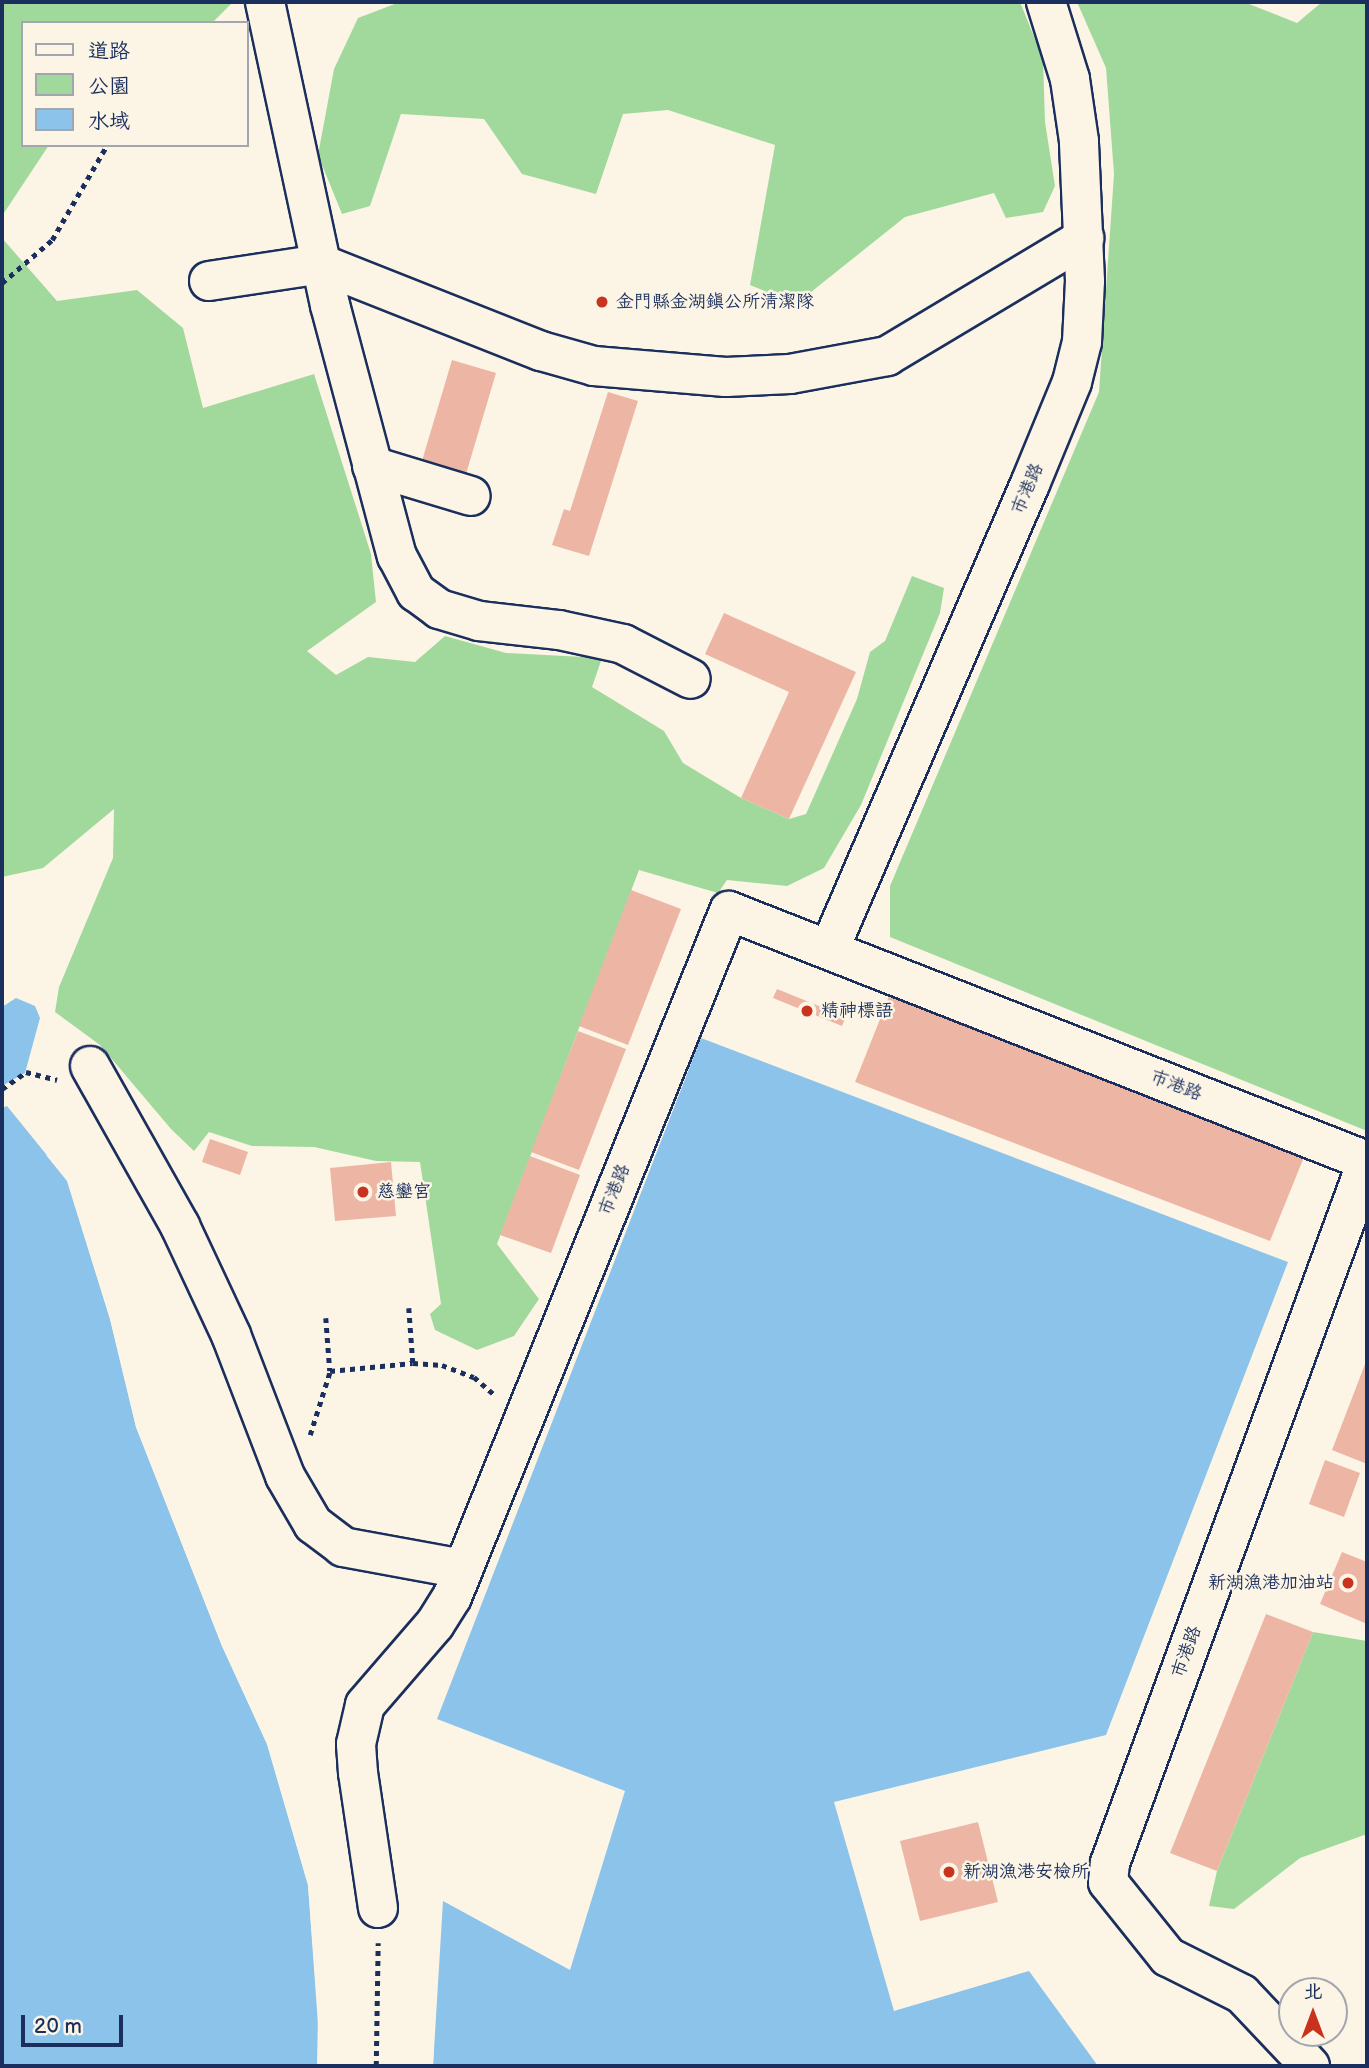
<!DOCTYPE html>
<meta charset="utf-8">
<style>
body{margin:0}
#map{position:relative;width:1369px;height:2068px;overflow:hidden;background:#fcf5e5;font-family:"Balsamiq Sans","LXGW WenKai TC",sans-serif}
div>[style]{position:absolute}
.green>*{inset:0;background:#a1d99d}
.water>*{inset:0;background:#8bc3ea}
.pier>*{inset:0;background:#fcf5e5}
.building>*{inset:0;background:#edb5a4}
.path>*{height:4.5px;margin-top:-2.25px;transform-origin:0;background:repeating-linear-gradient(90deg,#1b2f5e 0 5px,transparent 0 10px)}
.roads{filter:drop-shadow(2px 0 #1b2f5e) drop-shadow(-2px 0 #1b2f5e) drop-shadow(0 2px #1b2f5e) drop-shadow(0 -2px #1b2f5e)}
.minor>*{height:38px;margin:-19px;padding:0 19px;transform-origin:19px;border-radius:19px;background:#fcf5e5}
.dots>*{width:19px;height:19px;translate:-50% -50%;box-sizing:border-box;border:4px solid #fcf5e5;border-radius:50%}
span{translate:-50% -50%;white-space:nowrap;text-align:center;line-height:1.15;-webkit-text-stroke:5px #fcf5e5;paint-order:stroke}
.poi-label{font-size:18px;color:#1b2f5e}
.left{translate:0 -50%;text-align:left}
.right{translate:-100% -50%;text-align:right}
.street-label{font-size:18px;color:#1b2f5e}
.frame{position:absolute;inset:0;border:4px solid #1b2f5e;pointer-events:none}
.legend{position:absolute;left:21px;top:21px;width:228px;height:126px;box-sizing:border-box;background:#fcf5e5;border:2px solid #a2a6af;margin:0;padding:9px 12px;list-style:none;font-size:21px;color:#1b2f5e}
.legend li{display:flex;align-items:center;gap:14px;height:35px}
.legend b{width:35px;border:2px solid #a2a6af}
.north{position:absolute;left:1278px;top:1977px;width:70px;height:70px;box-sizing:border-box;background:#fcf5e5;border:2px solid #a2a6af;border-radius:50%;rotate:0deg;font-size:19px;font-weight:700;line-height:28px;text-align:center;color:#1b2f5e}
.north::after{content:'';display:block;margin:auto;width:24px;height:32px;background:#c8321e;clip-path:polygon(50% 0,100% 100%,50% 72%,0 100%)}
.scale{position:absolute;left:21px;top:2015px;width:102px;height:32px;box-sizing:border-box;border:4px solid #1b2f5e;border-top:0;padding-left:9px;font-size:21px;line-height:24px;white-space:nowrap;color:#1b2f5e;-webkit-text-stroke:5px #fcf5e5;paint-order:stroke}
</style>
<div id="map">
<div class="green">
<i style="clip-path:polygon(2px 2px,233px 2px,212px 23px,23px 23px,23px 145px,49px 145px,2px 216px)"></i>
<i style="clip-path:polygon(400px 2px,1020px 2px,1043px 59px,1045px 122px,1055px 186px,1043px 212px,1006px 218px,994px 193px,905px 217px,796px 304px,750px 285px,775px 145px,668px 110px,623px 114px,596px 194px,522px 174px,484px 119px,401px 114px,370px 206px,342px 214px,318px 155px,334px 69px,358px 18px)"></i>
<i style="clip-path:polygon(1077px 2px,1244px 2px,1297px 23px,1322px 2px,1367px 2px,1367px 1131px,890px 937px,890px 886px,1099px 392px,1114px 174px,1106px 68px)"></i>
<i style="clip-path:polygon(2px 238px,57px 301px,137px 290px,183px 328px,203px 408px,314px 374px,371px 554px,376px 602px,307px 651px,336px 675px,368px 657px,415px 662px,445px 636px,506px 653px,602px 658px,592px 687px,664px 731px,683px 763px,741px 798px,789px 819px,806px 814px,857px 699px,870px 652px,885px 641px,912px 576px,944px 588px,940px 613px,861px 805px,824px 868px,787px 886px,727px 880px,718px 893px,639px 870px,497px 1244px,539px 1299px,514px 1336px,477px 1350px,435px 1330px,430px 1314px,441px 1304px,420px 1162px,376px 1161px,314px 1147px,252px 1146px,209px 1132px,194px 1151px,171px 1129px,100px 1045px,55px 1012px,59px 987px,113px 858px,114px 809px,43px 868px,2px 877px)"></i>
<i style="clip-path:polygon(1313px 1632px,1367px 1641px,1367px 1834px,1300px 1858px,1234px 1909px,1209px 1906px,1217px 1871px)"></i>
</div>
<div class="water">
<i style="clip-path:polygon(16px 998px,35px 1006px,40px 1018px,25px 1073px,2px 1086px,2px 1007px)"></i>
<i style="clip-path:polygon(701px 1038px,1288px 1262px,1106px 1735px,834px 1802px,894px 2011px,1029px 1971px,1098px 2066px,433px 2066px,443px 1901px,570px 1970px,625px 1791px,437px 1719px)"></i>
<i style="clip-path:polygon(7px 1106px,67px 1180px,110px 1319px,136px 1427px,222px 1646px,267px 1744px,308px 1885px,318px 2014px,317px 2066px,2px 2066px,2px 1108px)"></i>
</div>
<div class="pier">
<i style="clip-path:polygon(50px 1154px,70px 1179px,113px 1318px,139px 1425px,225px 1644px,270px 1743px,312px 1884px,322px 2014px,321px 2066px,308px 1885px,267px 1744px,222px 1646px,136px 1427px,110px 1319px,67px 1181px,46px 1155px)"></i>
<i style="clip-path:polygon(440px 1899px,433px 2066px,430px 2066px,440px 1901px)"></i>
</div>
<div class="building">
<i style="clip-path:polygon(452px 360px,496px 373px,463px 484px,419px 471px)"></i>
<i style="clip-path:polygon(608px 392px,638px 401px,589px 556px,552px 545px,564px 509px,570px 511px)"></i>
<i style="clip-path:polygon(724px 613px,856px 672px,789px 819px,741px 798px,789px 692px,705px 654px)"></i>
<i style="clip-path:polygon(631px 890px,681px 909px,628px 1045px,579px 1026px)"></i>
<i style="clip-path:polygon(777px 989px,846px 1017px,842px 1026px,773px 998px)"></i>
<i style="clip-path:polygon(890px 994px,1304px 1157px,1270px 1241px,855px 1082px)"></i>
<i style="clip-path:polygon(578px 1031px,626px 1049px,579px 1170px,531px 1152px)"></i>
<i style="clip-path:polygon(210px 1139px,248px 1152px,240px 1175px,202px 1162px)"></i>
<i style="clip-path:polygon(530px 1156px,580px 1175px,551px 1253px,500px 1235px)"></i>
<i style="clip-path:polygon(391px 1162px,396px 1216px,335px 1221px,330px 1168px)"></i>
<i style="clip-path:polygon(1367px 1359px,1367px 1464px,1332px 1450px)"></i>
<i style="clip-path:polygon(1325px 1460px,1360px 1473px,1344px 1517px,1309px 1504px)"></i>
<i style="clip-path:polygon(1342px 1552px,1367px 1562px,1367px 1624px,1320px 1604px)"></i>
<i style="clip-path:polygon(1266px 1614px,1313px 1632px,1217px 1871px,1170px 1853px)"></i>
<i style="clip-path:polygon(978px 1822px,998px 1902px,920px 1921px,900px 1841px)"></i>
</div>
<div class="path">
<i style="left:2px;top:283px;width:66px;rotate:-40.7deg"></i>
<i style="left:52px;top:240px;width:110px;rotate:-59.9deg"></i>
<i style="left:2px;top:1089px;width:29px;rotate:-35deg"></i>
<i style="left:26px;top:1072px;width:32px;rotate:14deg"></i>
<i style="left:409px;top:1308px;width:55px;rotate:85.8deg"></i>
<i style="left:326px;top:1318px;width:53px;rotate:85.7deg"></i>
<i style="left:310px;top:1435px;width:67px;rotate:-72.6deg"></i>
<i style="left:330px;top:1371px;width:83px;rotate:-5.5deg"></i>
<i style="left:413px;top:1363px;width:29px;rotate:4deg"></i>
<i style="left:442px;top:1365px;width:34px;rotate:21deg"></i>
<i style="left:474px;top:1377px;width:29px;rotate:41deg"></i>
<i style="left:376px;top:2066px;width:123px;rotate:-89.1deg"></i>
</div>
<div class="roads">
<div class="minor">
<i style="left:265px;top:2px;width:310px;rotate:77.9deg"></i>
<i style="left:330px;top:305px;width:260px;rotate:75.1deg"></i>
<i style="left:397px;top:556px;width:41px;rotate:62.2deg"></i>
<i style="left:416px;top:592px;width:29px;rotate:36deg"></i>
<i style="left:439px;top:609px;width:42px;rotate:16.7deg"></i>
<i style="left:479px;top:621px;width:81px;rotate:6.4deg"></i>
<i style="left:559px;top:630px;width:66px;rotate:12.3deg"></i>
<i style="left:623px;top:644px;width:76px;rotate:27.2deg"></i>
<i style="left:209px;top:281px;width:113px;rotate:-8.6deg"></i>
<i style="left:321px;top:264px;width:237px;rotate:21.6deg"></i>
<i style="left:541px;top:351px;width:55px;rotate:15.8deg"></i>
<i style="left:594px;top:366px;width:132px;rotate:4.8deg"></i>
<i style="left:726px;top:377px;width:64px;rotate:-2.7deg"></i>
<i style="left:790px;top:374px;width:99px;rotate:-10.5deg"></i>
<i style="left:887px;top:356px;width:230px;rotate:-30.9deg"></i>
<i style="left:372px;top:466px;width:103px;rotate:16.9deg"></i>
<i style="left:829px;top:950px;width:508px;rotate:-66.67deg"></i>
<i style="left:1030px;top:484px;width:110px;rotate:-67.6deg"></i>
<i style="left:1072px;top:382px;width:41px;rotate:-76deg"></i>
<i style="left:1082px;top:342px;width:61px;rotate:-87.2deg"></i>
<i style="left:1085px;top:281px;width:140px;rotate:-92.5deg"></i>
<i style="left:1079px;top:141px;width:63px;rotate:-98.3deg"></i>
<i style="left:1070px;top:79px;width:81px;rotate:-107.3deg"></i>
<i style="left:90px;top:1066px;width:184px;rotate:60.6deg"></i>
<i style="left:180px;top:1226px;width:120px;rotate:64.9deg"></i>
<i style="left:231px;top:1335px;width:151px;rotate:69deg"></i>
<i style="left:285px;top:1476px;width:56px;rotate:59.7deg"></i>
<i style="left:313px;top:1524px;width:38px;rotate:37deg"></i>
<i style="left:343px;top:1547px;width:122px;rotate:10.4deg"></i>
<i style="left:378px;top:1908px;width:136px;rotate:-98.4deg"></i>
<i style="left:358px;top:1773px;width:29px;rotate:-94deg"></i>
<i style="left:356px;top:1744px;width:40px;rotate:-77deg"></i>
<i style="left:365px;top:1705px;width:107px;rotate:-49.2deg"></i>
<i style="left:435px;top:1624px;width:32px;rotate:-58deg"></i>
<i style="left:452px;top:1597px;width:740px;rotate:-68.01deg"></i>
<i style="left:729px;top:911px;width:685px;rotate:21.4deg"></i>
<i style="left:1310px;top:2066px;width:99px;rotate:-133.4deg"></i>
<i style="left:1242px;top:1994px;width:83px;rotate:-153.4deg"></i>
<i style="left:1168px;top:1957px;width:96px;rotate:-128.7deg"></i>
<i style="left:1108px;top:1882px;width:19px;rotate:-84deg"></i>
<i style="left:1110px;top:1863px;width:747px;rotate:-69.87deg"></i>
</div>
</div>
<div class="dots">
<i style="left:602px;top:302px;background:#c8321e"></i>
<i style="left:807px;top:1011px;background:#c8321e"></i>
<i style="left:363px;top:1192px;background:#c8321e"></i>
<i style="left:1348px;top:1583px;background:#c8321e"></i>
<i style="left:949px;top:1872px;background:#c8321e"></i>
</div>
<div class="poi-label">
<span class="left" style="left:616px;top:302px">金門縣金湖鎮公所清潔隊</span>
<span class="left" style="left:821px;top:1011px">精神標語</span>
<span class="left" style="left:377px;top:1192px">慈鑾宮</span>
<span class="right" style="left:1334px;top:1583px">新湖漁港加油站</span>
<span class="left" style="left:963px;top:1872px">新湖漁港安檢所</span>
</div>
<div class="street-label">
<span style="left:1028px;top:489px;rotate:-67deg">市港路</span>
<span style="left:1176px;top:1086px;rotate:21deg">市港路</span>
<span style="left:615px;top:1190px;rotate:-68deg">市港路</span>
<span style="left:1187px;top:1652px;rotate:-70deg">市港路</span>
</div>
<div class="frame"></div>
<ul class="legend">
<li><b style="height:9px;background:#fcf5e5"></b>道路</li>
<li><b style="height:19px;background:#a1d99d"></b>公園</li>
<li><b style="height:19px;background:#8bc3ea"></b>水域</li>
</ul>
<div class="north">北</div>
<div class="scale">20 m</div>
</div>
